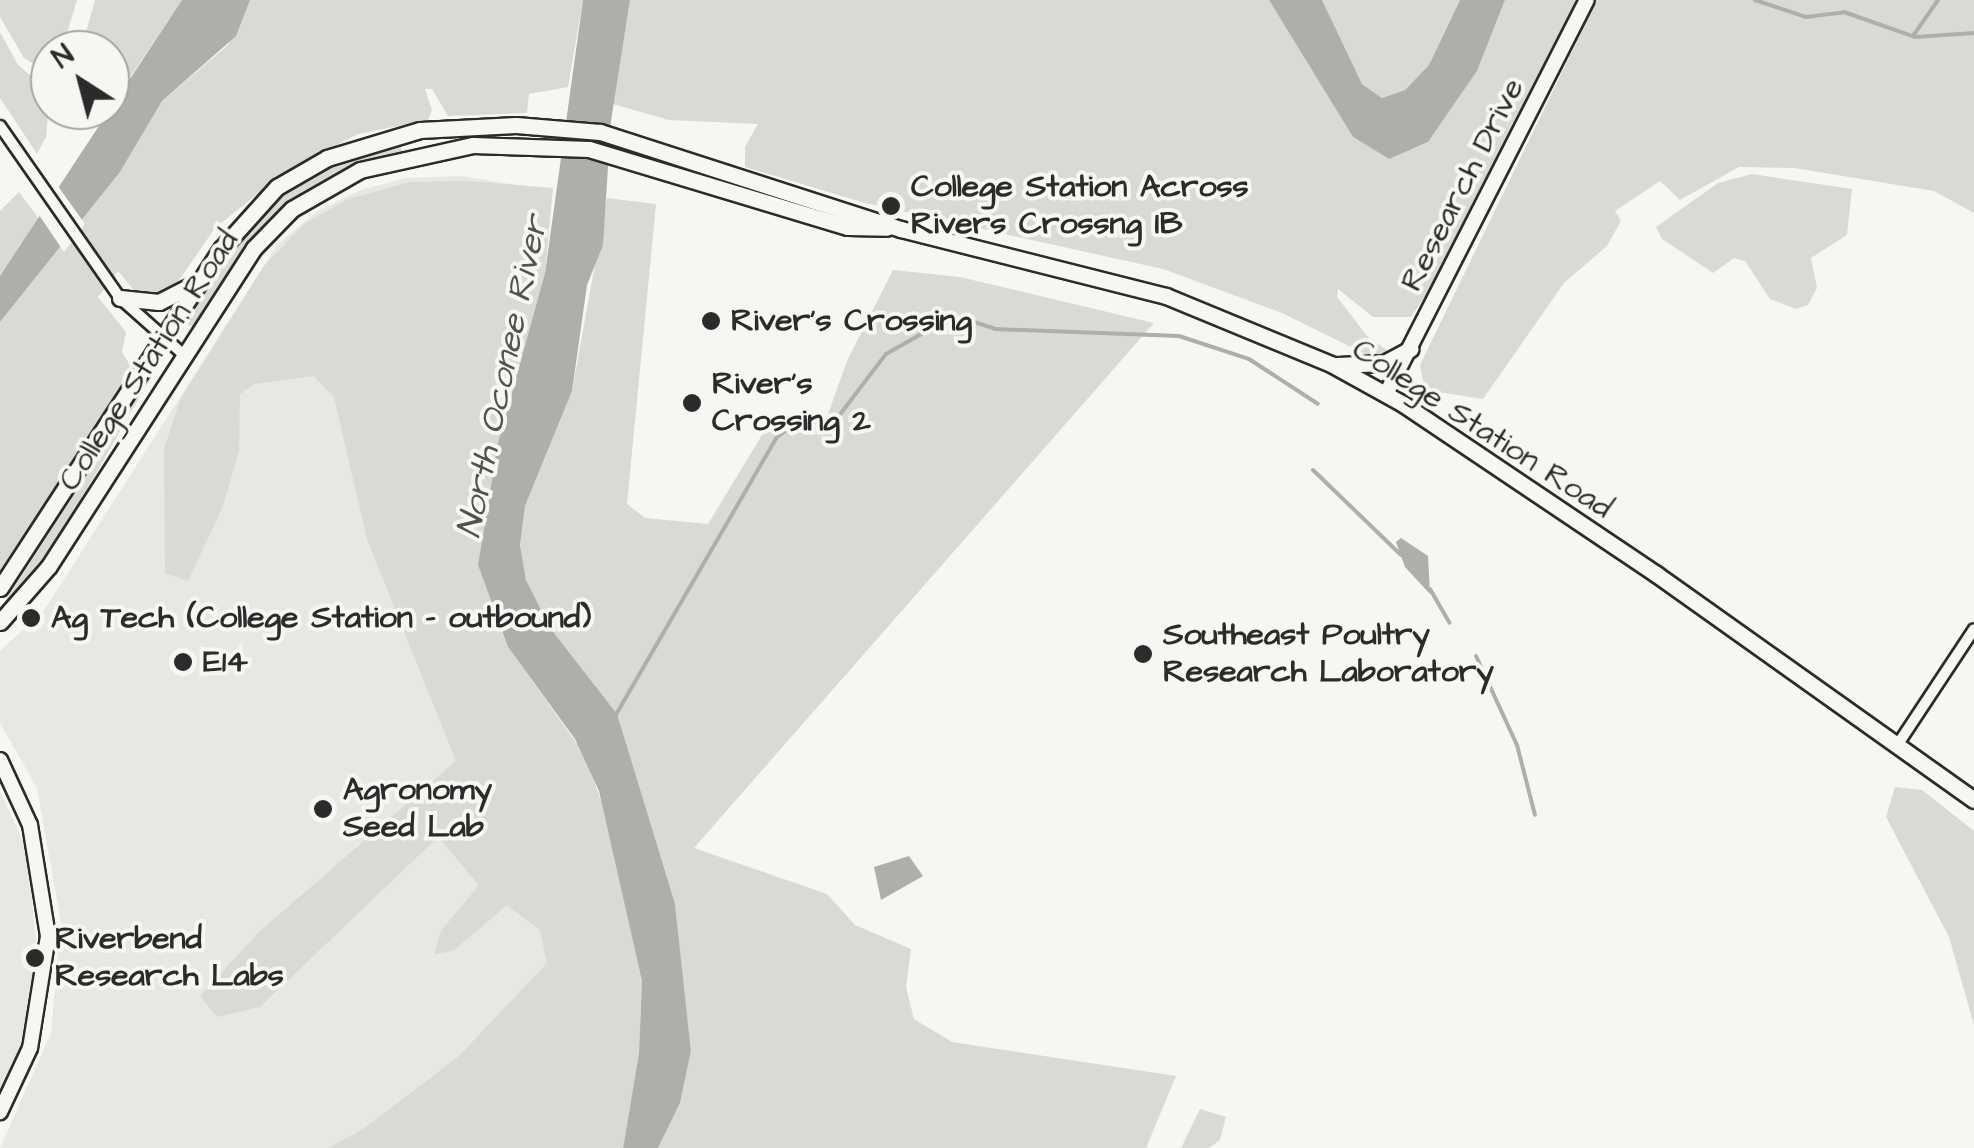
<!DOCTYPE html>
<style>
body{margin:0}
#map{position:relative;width:1974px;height:1148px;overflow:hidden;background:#f6f6f2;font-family:"Architects Daughter",sans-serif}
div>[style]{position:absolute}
.built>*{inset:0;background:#e7e7e3}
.green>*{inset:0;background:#d9d9d5}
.water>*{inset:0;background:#aeaeab}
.pier>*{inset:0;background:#f6f6f2}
.stream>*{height:4px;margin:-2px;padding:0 2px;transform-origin:2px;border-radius:2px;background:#aeaeab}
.roads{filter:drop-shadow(2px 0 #2b2b2b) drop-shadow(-2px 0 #2b2b2b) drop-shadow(0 2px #2b2b2b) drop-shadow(0 -2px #2b2b2b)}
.minor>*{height:10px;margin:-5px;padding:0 5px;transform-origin:5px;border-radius:5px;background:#f6f6f2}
.tertiary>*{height:14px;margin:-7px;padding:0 7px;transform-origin:7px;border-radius:7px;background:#f6f6f2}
.secondary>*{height:15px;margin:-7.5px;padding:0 7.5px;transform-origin:7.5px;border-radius:7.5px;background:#f6f6f2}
.dots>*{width:28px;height:28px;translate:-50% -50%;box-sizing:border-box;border:5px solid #f6f6f2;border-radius:50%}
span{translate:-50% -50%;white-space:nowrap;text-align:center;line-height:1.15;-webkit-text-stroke:8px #f6f6f2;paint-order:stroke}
.street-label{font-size:32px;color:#2b2b2b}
.poi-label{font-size:32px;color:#2b2b2b;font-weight:700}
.left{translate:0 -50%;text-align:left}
.water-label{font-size:35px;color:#525251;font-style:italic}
.north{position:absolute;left:30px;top:30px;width:100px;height:100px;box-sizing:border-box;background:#f6f6f2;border:2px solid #a5a5a2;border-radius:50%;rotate:324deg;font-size:28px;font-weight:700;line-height:40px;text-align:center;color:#2b2b2b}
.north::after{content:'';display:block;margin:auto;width:35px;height:45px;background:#2b2b2b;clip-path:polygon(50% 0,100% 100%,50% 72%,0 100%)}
</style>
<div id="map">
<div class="built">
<i style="clip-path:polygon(462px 176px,553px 191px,477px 547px,623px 1148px,0 1148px,51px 1033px,61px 923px,37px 788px,0 723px,0 651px,45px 609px,277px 245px,316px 212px,358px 191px,405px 178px)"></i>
<i style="clip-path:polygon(0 791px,27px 850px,38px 963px,31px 1018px,0 1099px)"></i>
</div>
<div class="green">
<i style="clip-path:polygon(0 0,77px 0,62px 50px,50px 50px,50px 74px,24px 58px,0 17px)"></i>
<i style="clip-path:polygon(95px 0,182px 0,110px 107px,110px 50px,81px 50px)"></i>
<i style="clip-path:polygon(250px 0,583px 0,568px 87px,529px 94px,527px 113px,448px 116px,432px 89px,425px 89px,432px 110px,428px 120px,358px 134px,286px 171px,215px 228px,173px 289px,160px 296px,136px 293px,118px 271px,98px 297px,126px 332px,122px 352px,133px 370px,0 570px,0 322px,120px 172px,162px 101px,228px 45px)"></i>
<i style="clip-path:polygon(630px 0,1269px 0,1353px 137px,1389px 159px,1428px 142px,1477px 71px,1505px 0,1576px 0,1441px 272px,1411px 317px,1373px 317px,1338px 289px,1337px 297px,1368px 337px,1391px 353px,1375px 359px,1282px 313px,1163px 269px,865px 203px,745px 167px,745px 147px,758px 124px,669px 120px,613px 104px)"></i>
<i style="clip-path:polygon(1322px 0,1460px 0,1429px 65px,1405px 90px,1382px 98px,1362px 84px)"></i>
<i style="clip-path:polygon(1597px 0,1974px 0,1974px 213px,1934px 191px,1794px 168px,1739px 167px,1680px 200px,1660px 181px,1615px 211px,1621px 221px,1607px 246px,1564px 283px,1483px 399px,1425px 390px,1420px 365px)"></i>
<i style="clip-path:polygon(0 32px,18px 65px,50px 92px,46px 137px,37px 154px,0 98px)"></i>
<i style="clip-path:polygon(400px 143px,402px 152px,339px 172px,279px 210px,244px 249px,194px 326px,185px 325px,232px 246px,276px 199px,333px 163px)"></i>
<i style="clip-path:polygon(1752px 174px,1852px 189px,1847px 235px,1811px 258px,1817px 288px,1808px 305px,1796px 309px,1770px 299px,1745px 261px,1734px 258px,1713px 273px,1662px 239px,1656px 227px,1718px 183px)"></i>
<i style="clip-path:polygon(468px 181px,553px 188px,545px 273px,498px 443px,478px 565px,508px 647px,585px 755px,604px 809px,642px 981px,639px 1053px,623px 1148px,328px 1148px,362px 1130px,459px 1056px,547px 963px,540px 930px,507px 905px,453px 951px,434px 954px,441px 931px,479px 885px,438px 837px,260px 1007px,217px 1017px,200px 996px,259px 932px,456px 761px,367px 539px,334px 397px,314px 376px,254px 384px,240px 394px,239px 451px,223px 506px,188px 581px,165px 573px,164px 449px,180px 400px,264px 266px,304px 224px,348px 199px,411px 182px)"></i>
<i style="clip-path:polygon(19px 192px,39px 219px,0 276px,0 211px)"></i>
<i style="clip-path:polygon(607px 198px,656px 204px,627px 504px,645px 518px,708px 524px,770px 422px,827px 417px,847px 361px,893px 270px,960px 277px,1154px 323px,694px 848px,827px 894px,855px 925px,911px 949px,906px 987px,914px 1019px,952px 1042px,1176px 1076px,1146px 1148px,658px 1148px,680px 1103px,691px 1051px,675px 904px,526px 580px,520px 545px,525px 506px,572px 391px)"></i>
<i style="clip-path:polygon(154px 372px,60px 536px,0 612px,0 609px)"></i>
<i style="clip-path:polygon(1895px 787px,1922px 790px,1974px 831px,1974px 1025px,1949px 937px,1886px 817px)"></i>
<i style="clip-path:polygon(1200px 1109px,1226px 1117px,1220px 1140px,1209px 1148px,1181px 1148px)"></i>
</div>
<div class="water">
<i style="clip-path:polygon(182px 0,250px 0,236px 36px,162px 101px,120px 172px,0 322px,0 276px)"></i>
<i style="clip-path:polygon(583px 0,630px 0,611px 121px,603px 245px,587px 285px,572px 391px,525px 506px,520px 545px,526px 580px,550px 628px,617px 714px,675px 904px,691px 1051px,680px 1103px,658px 1148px,623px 1148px,639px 1053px,642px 981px,599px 791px,575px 739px,508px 647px,478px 565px,498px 443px,545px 273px)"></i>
<i style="clip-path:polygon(1269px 0,1322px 0,1362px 84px,1382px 98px,1405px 90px,1429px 65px,1460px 0,1505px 0,1477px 71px,1428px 142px,1389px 159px,1353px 137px)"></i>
<i style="clip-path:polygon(1401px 538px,1428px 556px,1430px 594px,1405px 567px,1396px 542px)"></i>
<i style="clip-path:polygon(909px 856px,923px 876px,881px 900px,874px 867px)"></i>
</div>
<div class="pier">
<i style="clip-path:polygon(55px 182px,85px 224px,64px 252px,37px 212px)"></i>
</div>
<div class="stream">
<i style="left:1755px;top:0;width:54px;rotate:18.4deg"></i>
<i style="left:1806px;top:17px;width:38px;rotate:-7deg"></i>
<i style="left:1844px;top:12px;width:75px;rotate:19.4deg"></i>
<i style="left:1915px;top:37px;width:59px;rotate:-3.9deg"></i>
<i style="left:1913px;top:36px;width:44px;rotate:-55.2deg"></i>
<i style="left:1313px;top:470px;width:122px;rotate:44deg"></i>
<i style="left:1430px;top:589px;width:39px;rotate:60deg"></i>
<i style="left:1476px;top:656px;width:98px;rotate:65.3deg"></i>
<i style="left:1517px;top:745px;width:72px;rotate:75.6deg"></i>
<i style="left:614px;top:718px;width:323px;rotate:-59.9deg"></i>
<i style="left:776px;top:438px;width:16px;rotate:-38deg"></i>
<i style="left:789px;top:428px;width:50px;rotate:-12.7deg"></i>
<i style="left:838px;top:417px;width:79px;rotate:-52.7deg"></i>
<i style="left:886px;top:354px;width:61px;rotate:-29.5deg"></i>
<i style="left:939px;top:324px;width:24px;rotate:-15deg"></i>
<i style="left:962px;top:318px;width:35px;rotate:18deg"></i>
<i style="left:995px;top:329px;width:184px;rotate:2.2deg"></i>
<i style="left:1179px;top:336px;width:74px;rotate:18.2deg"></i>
<i style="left:1249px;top:359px;width:82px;rotate:33.1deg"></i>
</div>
<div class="roads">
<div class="minor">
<i style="left:0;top:126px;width:210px;rotate:55.1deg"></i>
<i style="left:120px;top:298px;width:87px;rotate:41.7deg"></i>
<i style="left:1896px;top:747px;width:141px;rotate:-56.5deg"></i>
</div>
<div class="tertiary">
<i style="left:1386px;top:394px;width:442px;rotate:-63deg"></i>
<i style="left:0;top:760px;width:72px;rotate:65.2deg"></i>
<i style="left:30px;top:825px;width:112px;rotate:80.8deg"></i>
<i style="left:48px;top:936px;width:113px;rotate:99.1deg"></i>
<i style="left:30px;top:1048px;width:71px;rotate:115.1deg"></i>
</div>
<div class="secondary">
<i style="left:120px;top:298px;width:39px;rotate:6deg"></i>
<i style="left:159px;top:302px;width:46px;rotate:-27.1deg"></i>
<i style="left:1337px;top:365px;width:47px;rotate:-2.4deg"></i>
<i style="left:1384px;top:363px;width:30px;rotate:-28deg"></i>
<i style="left:0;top:588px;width:406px;rotate:-56.9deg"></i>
<i style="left:222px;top:248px;width:82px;rotate:-48deg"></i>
<i style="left:277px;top:187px;width:58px;rotate:-30.1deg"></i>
<i style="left:327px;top:158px;width:97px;rotate:-16.8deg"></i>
<i style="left:420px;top:130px;width:96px;rotate:-3deg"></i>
<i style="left:516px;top:125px;width:84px;rotate:4.8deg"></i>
<i style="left:600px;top:132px;width:316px;rotate:17.9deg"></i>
<i style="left:901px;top:229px;width:273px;rotate:14.2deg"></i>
<i style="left:1166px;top:296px;width:181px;rotate:22.4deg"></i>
<i style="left:1333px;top:365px;width:80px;rotate:29.1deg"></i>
<i style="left:1403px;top:404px;width:305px;rotate:33.9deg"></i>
<i style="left:1656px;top:574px;width:390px;rotate:35.4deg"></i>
<i style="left:0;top:622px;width:74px;rotate:-48.8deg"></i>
<i style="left:49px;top:566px;width:378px;rotate:-57.2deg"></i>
<i style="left:254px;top:248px;width:54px;rotate:-45.7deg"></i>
<i style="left:292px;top:209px;width:78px;rotate:-29.8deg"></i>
<i style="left:360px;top:170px;width:116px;rotate:-12.5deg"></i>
<i style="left:473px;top:145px;width:116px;rotate:2deg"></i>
<i style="left:589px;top:149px;width:270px;rotate:16.8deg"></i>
<i style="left:848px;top:227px;width:39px;rotate:1deg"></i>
</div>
</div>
<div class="dots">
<i style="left:891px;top:206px;background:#2b2b2b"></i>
<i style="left:711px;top:321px;background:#2b2b2b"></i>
<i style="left:692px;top:403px;background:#2b2b2b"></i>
<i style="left:31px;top:618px;background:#2b2b2b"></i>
<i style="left:1143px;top:654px;background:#2b2b2b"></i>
<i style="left:183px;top:662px;background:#2b2b2b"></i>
<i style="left:323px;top:809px;background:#2b2b2b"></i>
<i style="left:35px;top:958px;background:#2b2b2b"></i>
</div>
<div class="street-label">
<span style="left:1463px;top:185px;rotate:-63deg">Research Drive</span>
<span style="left:149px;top:361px;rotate:-57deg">College Station Road</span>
<span style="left:1482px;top:429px;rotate:33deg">College Station Road</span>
</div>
<div class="poi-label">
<span class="left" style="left:911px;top:206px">College Station Across<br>Rivers Crossng IB</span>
<span class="left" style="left:731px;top:321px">River's Crossing</span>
<span class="left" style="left:712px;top:403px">River's<br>Crossing 2</span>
<span class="left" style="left:51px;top:618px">Ag Tech (College Station - outbound)</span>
<span class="left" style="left:1163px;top:654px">Southeast Poultry<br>Research Laboratory</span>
<span class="left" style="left:203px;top:662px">E14</span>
<span class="left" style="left:343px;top:809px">Agronomy<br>Seed Lab</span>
<span class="left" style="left:55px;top:958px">Riverbend<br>Research Labs</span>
</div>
<div class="water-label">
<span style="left:503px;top:377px;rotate:-78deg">North Oconee River</span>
</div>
<div class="north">N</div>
</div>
